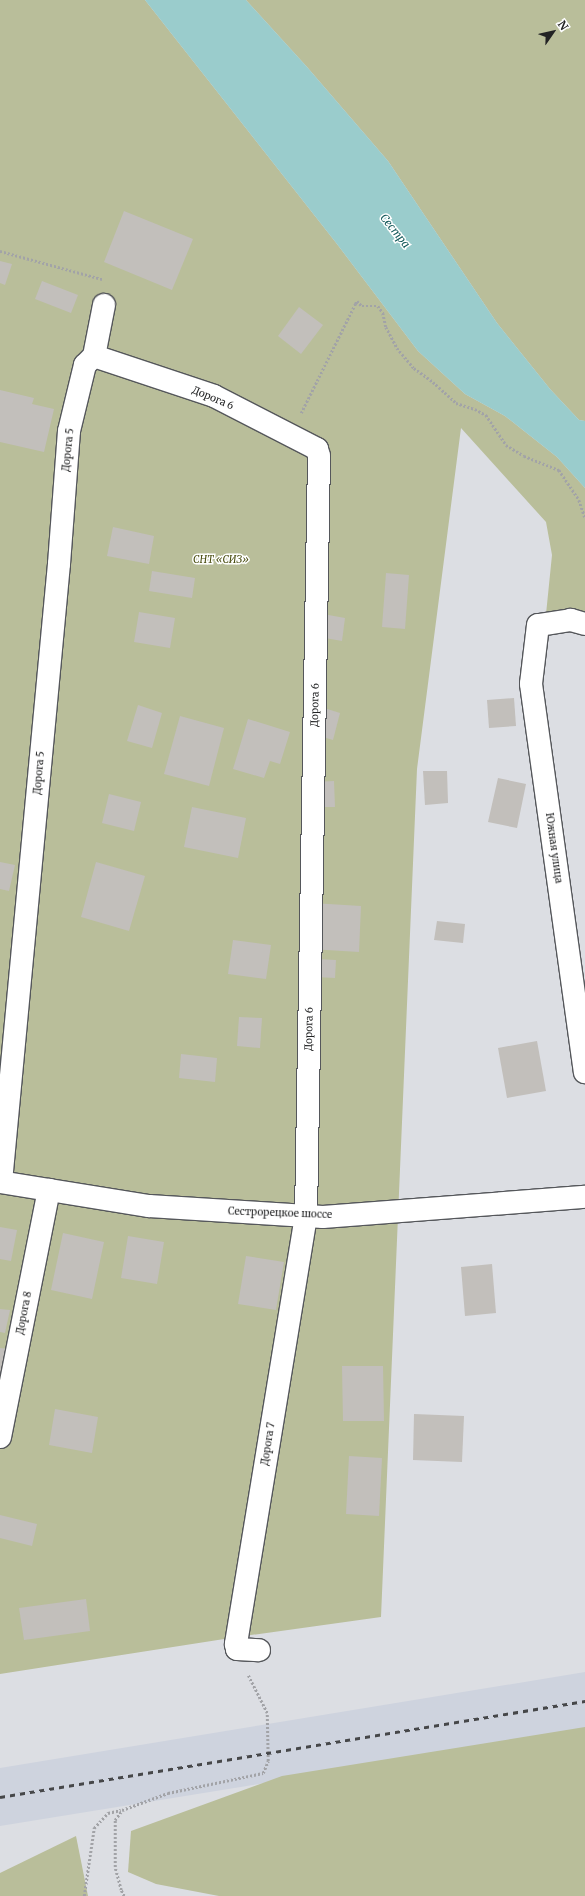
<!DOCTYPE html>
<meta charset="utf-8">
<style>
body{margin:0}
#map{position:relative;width:585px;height:1896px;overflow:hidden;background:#dcdee3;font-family:Merriweather,serif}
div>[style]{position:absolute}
.built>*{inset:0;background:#ced3de}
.green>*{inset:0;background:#b9be9a}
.water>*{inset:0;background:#9acccc}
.building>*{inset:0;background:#c2bfbb}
.path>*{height:2.5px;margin-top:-1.25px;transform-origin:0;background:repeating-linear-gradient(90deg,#a2a3a7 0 2px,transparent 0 4px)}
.roads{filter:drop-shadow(1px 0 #55575b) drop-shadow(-1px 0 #55575b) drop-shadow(0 1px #55575b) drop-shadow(0 -1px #55575b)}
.minor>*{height:22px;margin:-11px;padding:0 11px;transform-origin:11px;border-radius:11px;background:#fff}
.rail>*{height:3px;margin-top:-1.5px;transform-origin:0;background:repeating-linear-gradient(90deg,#464749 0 5px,transparent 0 10px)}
span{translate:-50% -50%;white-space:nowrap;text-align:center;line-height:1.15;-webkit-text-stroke:3px #fff;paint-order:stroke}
.street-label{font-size:10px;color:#222324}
.park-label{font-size:10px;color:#464a0b;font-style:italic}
.water-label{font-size:11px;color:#125859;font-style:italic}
.north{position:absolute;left:533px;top:12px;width:40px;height:40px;-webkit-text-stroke:3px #fff;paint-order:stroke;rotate:56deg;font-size:11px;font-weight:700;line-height:16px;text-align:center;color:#222324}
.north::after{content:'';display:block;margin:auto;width:14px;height:18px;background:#222324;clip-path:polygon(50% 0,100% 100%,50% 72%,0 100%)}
</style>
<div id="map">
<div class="built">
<i style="clip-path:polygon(585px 1672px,585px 1731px,0 1826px,0 1768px)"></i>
</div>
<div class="green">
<i style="clip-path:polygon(0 0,145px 0,337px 244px,418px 351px,465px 394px,505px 416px,557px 457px,585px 488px,585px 624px,545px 624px,552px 555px,546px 522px,461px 428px,417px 769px,381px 1617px,237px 1637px,0 1674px)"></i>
<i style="clip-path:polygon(246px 0,585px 0,585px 421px,579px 420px,550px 389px,497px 323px,388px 161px,307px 67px)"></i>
<i style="clip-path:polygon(585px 1727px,585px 1896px,219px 1896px,156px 1884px,128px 1872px,131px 1831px,282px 1776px)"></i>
<i style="clip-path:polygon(76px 1836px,88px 1896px,0 1896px,0 1873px)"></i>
</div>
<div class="water">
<i style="clip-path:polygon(145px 0,246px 0,307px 67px,388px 161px,497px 323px,550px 389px,579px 420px,585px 421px,585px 488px,557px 457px,505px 416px,465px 394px,418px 351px,337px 244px)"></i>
</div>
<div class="building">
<i style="clip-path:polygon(124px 211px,193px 239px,172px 290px,104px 262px)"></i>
<i style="clip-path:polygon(0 261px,12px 264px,5px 285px,0 283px)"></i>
<i style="clip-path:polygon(42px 281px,78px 295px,71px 313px,35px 299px)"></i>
<i style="clip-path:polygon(299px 307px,323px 325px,301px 354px,278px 336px)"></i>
<i style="clip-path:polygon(0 390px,34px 398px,32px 404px,54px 409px,44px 452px,0 442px)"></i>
<i style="clip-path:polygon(113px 527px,154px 536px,149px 564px,107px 556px)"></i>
<i style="clip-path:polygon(152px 571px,195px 578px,192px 598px,149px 591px)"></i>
<i style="clip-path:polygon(386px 573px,409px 575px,405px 629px,382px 627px)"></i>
<i style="clip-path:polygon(139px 612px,175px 618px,170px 648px,134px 642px)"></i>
<i style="clip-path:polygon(323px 614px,345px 618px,342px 641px,319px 637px)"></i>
<i style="clip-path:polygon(514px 698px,516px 726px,489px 728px,487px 700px)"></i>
<i style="clip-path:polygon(138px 705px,162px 713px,152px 748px,127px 741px)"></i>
<i style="clip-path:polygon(321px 707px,340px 713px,333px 740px,313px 734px)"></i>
<i style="clip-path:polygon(180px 716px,224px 728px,209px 786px,164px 774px)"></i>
<i style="clip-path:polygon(248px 719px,290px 732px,280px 764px,270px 761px,264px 778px,233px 769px)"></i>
<i style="clip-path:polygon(423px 771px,447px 771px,448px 803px,425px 805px)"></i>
<i style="clip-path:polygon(498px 778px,526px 784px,517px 828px,488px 822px)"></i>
<i style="clip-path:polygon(334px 781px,335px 807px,315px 807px,314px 782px)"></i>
<i style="clip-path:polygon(109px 794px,141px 802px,134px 831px,102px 823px)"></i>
<i style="clip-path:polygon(192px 807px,246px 818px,238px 858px,184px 847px)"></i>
<i style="clip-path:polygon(0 862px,15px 865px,9px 891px,0 889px)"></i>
<i style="clip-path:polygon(96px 862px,145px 876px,129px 931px,81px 917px)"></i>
<i style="clip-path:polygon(312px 903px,361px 906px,359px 952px,310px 949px)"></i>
<i style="clip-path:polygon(437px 921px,465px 924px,463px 943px,434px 940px)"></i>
<i style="clip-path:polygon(233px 940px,271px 945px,266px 979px,228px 974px)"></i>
<i style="clip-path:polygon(317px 959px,336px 960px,335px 978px,316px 977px)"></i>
<i style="clip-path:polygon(239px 1017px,262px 1018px,260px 1048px,237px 1046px)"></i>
<i style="clip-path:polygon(537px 1041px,546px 1091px,507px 1098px,498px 1048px)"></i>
<i style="clip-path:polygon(181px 1054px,217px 1058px,215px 1082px,179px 1078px)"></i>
<i style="clip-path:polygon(0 1227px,17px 1230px,11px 1261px,0 1259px)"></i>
<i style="clip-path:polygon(63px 1233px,104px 1242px,92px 1299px,51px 1290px)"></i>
<i style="clip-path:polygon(128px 1236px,164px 1242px,157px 1284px,121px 1278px)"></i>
<i style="clip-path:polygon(246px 1256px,284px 1262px,276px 1310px,238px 1304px)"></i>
<i style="clip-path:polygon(492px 1264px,496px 1313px,465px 1316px,461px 1267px)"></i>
<i style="clip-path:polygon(0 1309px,10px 1310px,5px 1333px,0 1332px)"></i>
<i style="clip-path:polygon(0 1348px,11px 1349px,0 1388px)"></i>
<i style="clip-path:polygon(342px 1366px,383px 1366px,384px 1421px,343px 1421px)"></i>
<i style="clip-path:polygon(55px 1409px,98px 1417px,92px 1453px,49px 1445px)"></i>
<i style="clip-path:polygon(414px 1414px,464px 1416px,462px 1462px,413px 1460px)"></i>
<i style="clip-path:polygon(349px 1456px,382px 1458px,379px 1516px,346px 1514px)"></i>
<i style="clip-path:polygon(0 1515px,37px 1524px,32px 1546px,0 1538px)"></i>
<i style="clip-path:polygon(86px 1599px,90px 1631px,24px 1640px,19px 1608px)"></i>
</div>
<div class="path">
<i style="left:0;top:251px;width:106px;rotate:15.4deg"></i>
<i style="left:301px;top:413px;width:122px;rotate:-63.6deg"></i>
<i style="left:355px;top:304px;width:4px;rotate:-56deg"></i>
<i style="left:357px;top:301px;width:7px;rotate:45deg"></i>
<i style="left:362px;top:306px;width:16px"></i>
<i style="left:378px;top:306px;width:9px;rotate:54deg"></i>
<i style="left:383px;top:313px;width:14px;rotate:78deg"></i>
<i style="left:386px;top:327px;width:24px;rotate:62deg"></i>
<i style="left:397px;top:348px;width:26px;rotate:50deg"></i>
<i style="left:414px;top:368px;width:24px;rotate:36deg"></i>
<i style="left:433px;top:382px;width:31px;rotate:42deg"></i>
<i style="left:456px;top:403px;width:20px;rotate:18deg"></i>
<i style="left:475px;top:409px;width:13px;rotate:29deg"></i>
<i style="left:486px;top:415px;width:36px;rotate:56deg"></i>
<i style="left:506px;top:445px;width:21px;rotate:31deg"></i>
<i style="left:524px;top:456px;width:38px;rotate:22deg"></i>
<i style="left:559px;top:470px;width:36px;rotate:56deg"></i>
<i style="left:579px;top:500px;width:18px;rotate:71deg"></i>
<i style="left:84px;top:1896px;width:69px;rotate:-81.6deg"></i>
<i style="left:94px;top:1828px;width:21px;rotate:-47deg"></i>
<i style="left:108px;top:1813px;width:13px;rotate:-13deg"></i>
<i style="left:124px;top:1896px;width:7px;rotate:-117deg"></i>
<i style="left:121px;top:1890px;width:24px;rotate:-105deg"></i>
<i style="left:115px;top:1867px;width:47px;rotate:-90deg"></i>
<i style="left:115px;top:1820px;width:12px;rotate:-55deg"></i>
<i style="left:122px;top:1810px;width:49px;rotate:-20.3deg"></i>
<i style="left:168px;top:1793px;width:97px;rotate:-11.9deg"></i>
<i style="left:263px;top:1773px;width:13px;rotate:-67deg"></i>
<i style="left:268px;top:1761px;width:48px;rotate:-91.2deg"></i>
<i style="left:267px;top:1713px;width:42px;rotate:-116.6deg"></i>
</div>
<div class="roads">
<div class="minor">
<i style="left:94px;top:356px;width:52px;rotate:-78.9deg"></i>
<i style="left:585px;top:624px;width:15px;rotate:-164deg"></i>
<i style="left:571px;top:620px;width:33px;rotate:171deg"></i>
<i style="left:538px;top:625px;width:59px;rotate:96.8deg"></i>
<i style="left:531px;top:684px;width:392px;rotate:82.1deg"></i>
<i style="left:0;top:1182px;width:151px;rotate:9.2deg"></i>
<i style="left:149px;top:1206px;width:174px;rotate:3.6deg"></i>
<i style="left:323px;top:1217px;width:263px;rotate:-4.4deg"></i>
<i style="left:1px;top:1182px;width:621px;rotate:-84.64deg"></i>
<i style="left:59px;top:564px;width:133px;rotate:-85.7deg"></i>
<i style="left:69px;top:431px;width:68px;rotate:-76.4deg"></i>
<i style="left:85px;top:365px;width:13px;rotate:-45deg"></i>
<i style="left:94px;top:356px;width:126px;rotate:18.4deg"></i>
<i style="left:214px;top:396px;width:116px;rotate:27.2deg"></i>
<i style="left:317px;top:449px;width:7px;rotate:74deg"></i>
<i style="left:319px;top:456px;width:760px;rotate:90.98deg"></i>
<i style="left:306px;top:1216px;width:434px;rotate:99.3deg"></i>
<i style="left:236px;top:1644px;width:5px;rotate:79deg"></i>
<i style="left:237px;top:1649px;width:22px;rotate:3deg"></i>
<i style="left:0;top:1437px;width:252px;rotate:-78.8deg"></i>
</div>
</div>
<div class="rail">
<i style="left:0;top:1797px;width:593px;rotate:-9.32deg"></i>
</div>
<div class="street-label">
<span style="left:213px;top:398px;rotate:23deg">Дорога 6</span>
<span style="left:68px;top:450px;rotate:-84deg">Дорога 5</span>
<span style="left:315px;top:705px;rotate:-89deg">Дорога 6</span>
<span style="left:39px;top:773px;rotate:-85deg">Дорога 5</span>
<span style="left:554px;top:848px;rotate:82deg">Южная улица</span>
<span style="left:309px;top:1029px;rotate:-89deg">Дорога 6</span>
<span style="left:280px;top:1213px;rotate:2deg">Сестрорецкое шоссе</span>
<span style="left:24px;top:1313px;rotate:-79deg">Дорога 8</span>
<span style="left:268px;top:1444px;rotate:-81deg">Дорога 7</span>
</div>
<div class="park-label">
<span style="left:221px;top:560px">СНТ «СИЗ»</span>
</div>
<div class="water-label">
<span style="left:395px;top:231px;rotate:51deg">Сестра</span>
</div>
<div class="north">N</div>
</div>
